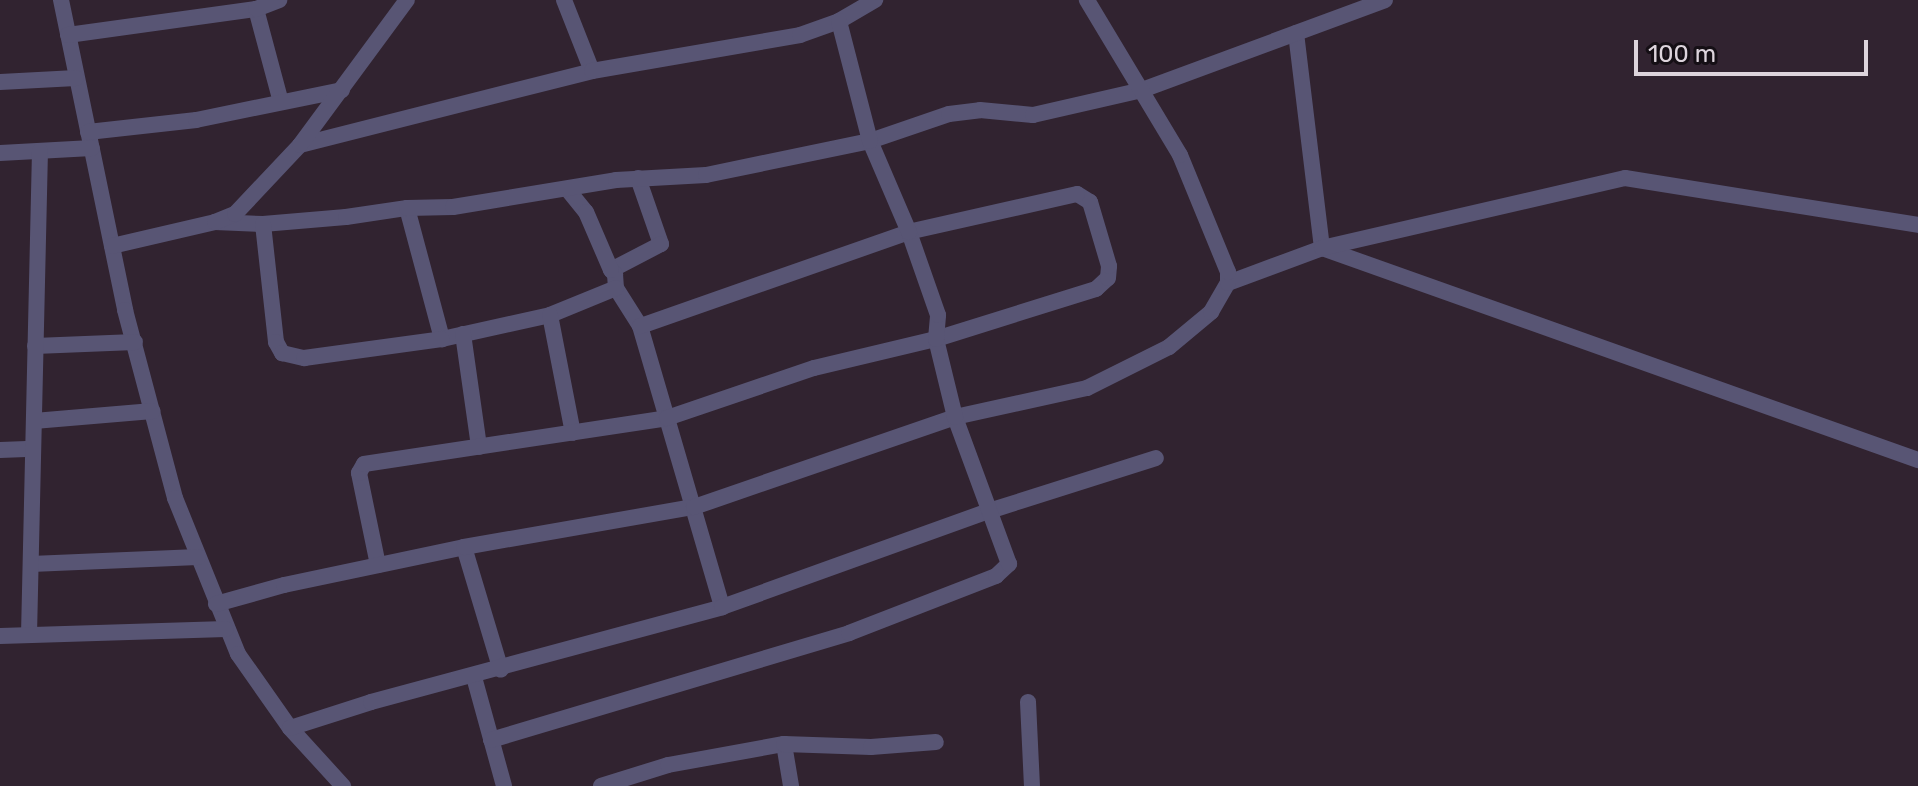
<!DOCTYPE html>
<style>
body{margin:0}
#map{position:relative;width:1918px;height:786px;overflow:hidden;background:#312330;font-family:Rubik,sans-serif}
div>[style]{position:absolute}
.street>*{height:16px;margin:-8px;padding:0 8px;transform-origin:8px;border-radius:8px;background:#585574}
span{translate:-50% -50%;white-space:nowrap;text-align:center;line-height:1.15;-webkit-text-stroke:8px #150f15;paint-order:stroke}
.scale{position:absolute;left:1634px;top:40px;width:234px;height:36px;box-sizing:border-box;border:4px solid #ddd4dc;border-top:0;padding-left:10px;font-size:24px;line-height:28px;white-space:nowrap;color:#ddd4dc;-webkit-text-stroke:6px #150f15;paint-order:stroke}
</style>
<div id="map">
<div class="street">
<i style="left:61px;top:0;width:317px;rotate:78.3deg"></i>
<i style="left:125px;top:310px;width:195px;rotate:75.1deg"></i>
<i style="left:175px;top:498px;width:168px;rotate:68deg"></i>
<i style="left:238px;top:654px;width:90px;rotate:54.9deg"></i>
<i style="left:290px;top:728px;width:79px;rotate:47.6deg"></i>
<i style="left:564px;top:0;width:76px;rotate:68.5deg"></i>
<i style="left:256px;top:9px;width:96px;rotate:75deg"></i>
<i style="left:1296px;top:33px;width:217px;rotate:83.1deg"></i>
<i style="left:1322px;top:248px;width:633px;rotate:19.58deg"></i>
<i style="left:68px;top:35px;width:190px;rotate:-7.9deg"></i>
<i style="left:256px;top:9px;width:25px;rotate:-21deg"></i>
<i style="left:0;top:82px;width:76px;rotate:-3deg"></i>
<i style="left:88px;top:132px;width:109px;rotate:-6.3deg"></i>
<i style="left:196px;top:120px;width:149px;rotate:-11.6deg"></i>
<i style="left:300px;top:145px;width:301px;rotate:-14.2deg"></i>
<i style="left:592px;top:71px;width:211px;rotate:-9.8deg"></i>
<i style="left:800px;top:35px;width:41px;rotate:-19.7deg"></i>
<i style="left:839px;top:21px;width:42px;rotate:-30.3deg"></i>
<i style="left:0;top:153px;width:92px;rotate:-3.1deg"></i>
<i style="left:638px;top:178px;width:70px;rotate:70.8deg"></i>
<i style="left:661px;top:244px;width:56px;rotate:152.5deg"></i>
<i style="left:611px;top:270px;width:6px;rotate:45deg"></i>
<i style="left:615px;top:274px;width:14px;rotate:86deg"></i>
<i style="left:616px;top:288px;width:45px;rotate:57.7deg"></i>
<i style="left:640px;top:326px;width:293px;rotate:73.7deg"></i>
<i style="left:568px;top:190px;width:28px;rotate:51deg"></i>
<i style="left:586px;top:212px;width:63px;rotate:66.7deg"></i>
<i style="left:407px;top:208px;width:136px;rotate:75deg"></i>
<i style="left:442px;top:339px;width:111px;rotate:-12.5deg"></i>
<i style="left:550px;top:315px;width:71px;rotate:-22.2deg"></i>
<i style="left:215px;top:222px;width:48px;rotate:2.4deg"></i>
<i style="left:263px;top:224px;width:83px;rotate:-4.8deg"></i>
<i style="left:346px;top:217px;width:62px;rotate:-8.4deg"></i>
<i style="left:407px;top:208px;width:46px;rotate:-1.2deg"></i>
<i style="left:453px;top:207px;width:165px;rotate:-9.4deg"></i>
<i style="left:616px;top:180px;width:90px;rotate:-3.2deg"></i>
<i style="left:706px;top:175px;width:167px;rotate:-11.7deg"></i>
<i style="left:870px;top:141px;width:83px;rotate:-18.9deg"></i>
<i style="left:949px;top:114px;width:31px;rotate:-7deg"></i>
<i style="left:980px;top:110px;width:53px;rotate:5.4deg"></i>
<i style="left:1033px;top:115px;width:112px;rotate:-12.9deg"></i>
<i style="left:1142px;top:90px;width:259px;rotate:-20.3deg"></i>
<i style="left:263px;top:224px;width:119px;rotate:83.7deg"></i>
<i style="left:276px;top:342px;width:13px;rotate:61deg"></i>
<i style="left:282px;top:353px;width:23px;rotate:13deg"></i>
<i style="left:304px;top:358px;width:139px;rotate:-7.8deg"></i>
<i style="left:112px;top:246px;width:106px;rotate:-13.1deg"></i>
<i style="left:215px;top:222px;width:22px;rotate:-22deg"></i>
<i style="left:235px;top:214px;width:95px;rotate:-46.7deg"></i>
<i style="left:300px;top:145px;width:180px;rotate:-53.6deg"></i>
<i style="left:1228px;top:283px;width:100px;rotate:-20.4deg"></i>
<i style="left:1322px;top:248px;width:311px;rotate:-13deg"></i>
<i style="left:1625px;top:178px;width:297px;rotate:9.1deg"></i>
<i style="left:550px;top:315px;width:120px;rotate:79deg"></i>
<i style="left:463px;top:334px;width:114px;rotate:81.9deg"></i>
<i style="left:35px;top:346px;width:100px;rotate:-2.3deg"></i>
<i style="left:34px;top:421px;width:119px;rotate:-4.8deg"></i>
<i style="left:0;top:450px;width:33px;rotate:-2deg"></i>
<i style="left:464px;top:547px;width:128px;rotate:73.3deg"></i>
<i style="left:31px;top:564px;width:167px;rotate:-2.4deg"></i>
<i style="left:378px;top:565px;width:94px;rotate:-101.7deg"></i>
<i style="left:359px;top:473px;width:10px;rotate:-61deg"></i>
<i style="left:364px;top:464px;width:306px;rotate:-8.6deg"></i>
<i style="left:667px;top:418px;width:155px;rotate:-18.8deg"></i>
<i style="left:814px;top:368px;width:125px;rotate:-13.4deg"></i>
<i style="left:936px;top:339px;width:168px;rotate:-17.4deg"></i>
<i style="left:1096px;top:289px;width:16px;rotate:-43deg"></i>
<i style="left:1108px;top:278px;width:12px;rotate:-85deg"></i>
<i style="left:1109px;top:266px;width:67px;rotate:-106.5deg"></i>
<i style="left:1090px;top:202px;width:15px;rotate:-148deg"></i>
<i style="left:1077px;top:194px;width:172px;rotate:167.3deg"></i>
<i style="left:909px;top:232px;width:285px;rotate:160.7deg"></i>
<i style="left:216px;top:604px;width:71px;rotate:-15.6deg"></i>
<i style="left:284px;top:585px;width:184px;rotate:-11.9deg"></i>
<i style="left:464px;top:547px;width:233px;rotate:-9.9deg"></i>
<i style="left:694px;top:507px;width:276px;rotate:-19deg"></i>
<i style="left:955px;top:417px;width:135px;rotate:-12.4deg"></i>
<i style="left:1087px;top:388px;width:92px;rotate:-26.6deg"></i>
<i style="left:1169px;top:347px;width:55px;rotate:-39.8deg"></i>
<i style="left:1211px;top:312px;width:34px;rotate:-60deg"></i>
<i style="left:1228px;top:283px;width:11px;rotate:-90deg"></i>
<i style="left:1228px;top:272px;width:126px;rotate:-112.3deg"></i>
<i style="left:1180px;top:155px;width:181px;rotate:-121deg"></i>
<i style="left:29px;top:635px;width:484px;rotate:-88.7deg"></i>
<i style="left:0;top:636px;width:226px;rotate:-1.8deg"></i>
<i style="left:474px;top:677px;width:113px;rotate:74.6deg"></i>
<i style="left:1028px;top:702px;width:84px;rotate:87.3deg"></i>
<i style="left:290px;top:728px;width:85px;rotate:-17.8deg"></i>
<i style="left:371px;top:702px;width:364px;rotate:-15.1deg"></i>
<i style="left:722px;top:607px;width:284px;rotate:-19.8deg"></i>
<i style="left:989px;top:511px;width:175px;rotate:-17.6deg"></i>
<i style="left:491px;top:740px;width:374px;rotate:-16.6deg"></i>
<i style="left:849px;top:633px;width:158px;rotate:-21.2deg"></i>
<i style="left:996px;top:576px;width:18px;rotate:-43deg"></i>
<i style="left:1009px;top:564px;width:157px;rotate:-110.2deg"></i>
<i style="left:955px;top:417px;width:80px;rotate:-103.7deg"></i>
<i style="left:936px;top:339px;width:24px;rotate:-85deg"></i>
<i style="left:938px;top:315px;width:88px;rotate:-109.3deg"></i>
<i style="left:909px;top:232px;width:99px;rotate:-113.2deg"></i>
<i style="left:870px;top:141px;width:124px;rotate:-104.5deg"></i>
<i style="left:784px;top:744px;width:43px;rotate:80.5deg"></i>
<i style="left:601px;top:786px;width:70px;rotate:-17.4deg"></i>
<i style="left:668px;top:765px;width:118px;rotate:-10.3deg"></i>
<i style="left:784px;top:744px;width:87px;rotate:2deg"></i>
<i style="left:871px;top:747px;width:65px;rotate:-4.4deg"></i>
</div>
<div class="scale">100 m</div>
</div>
